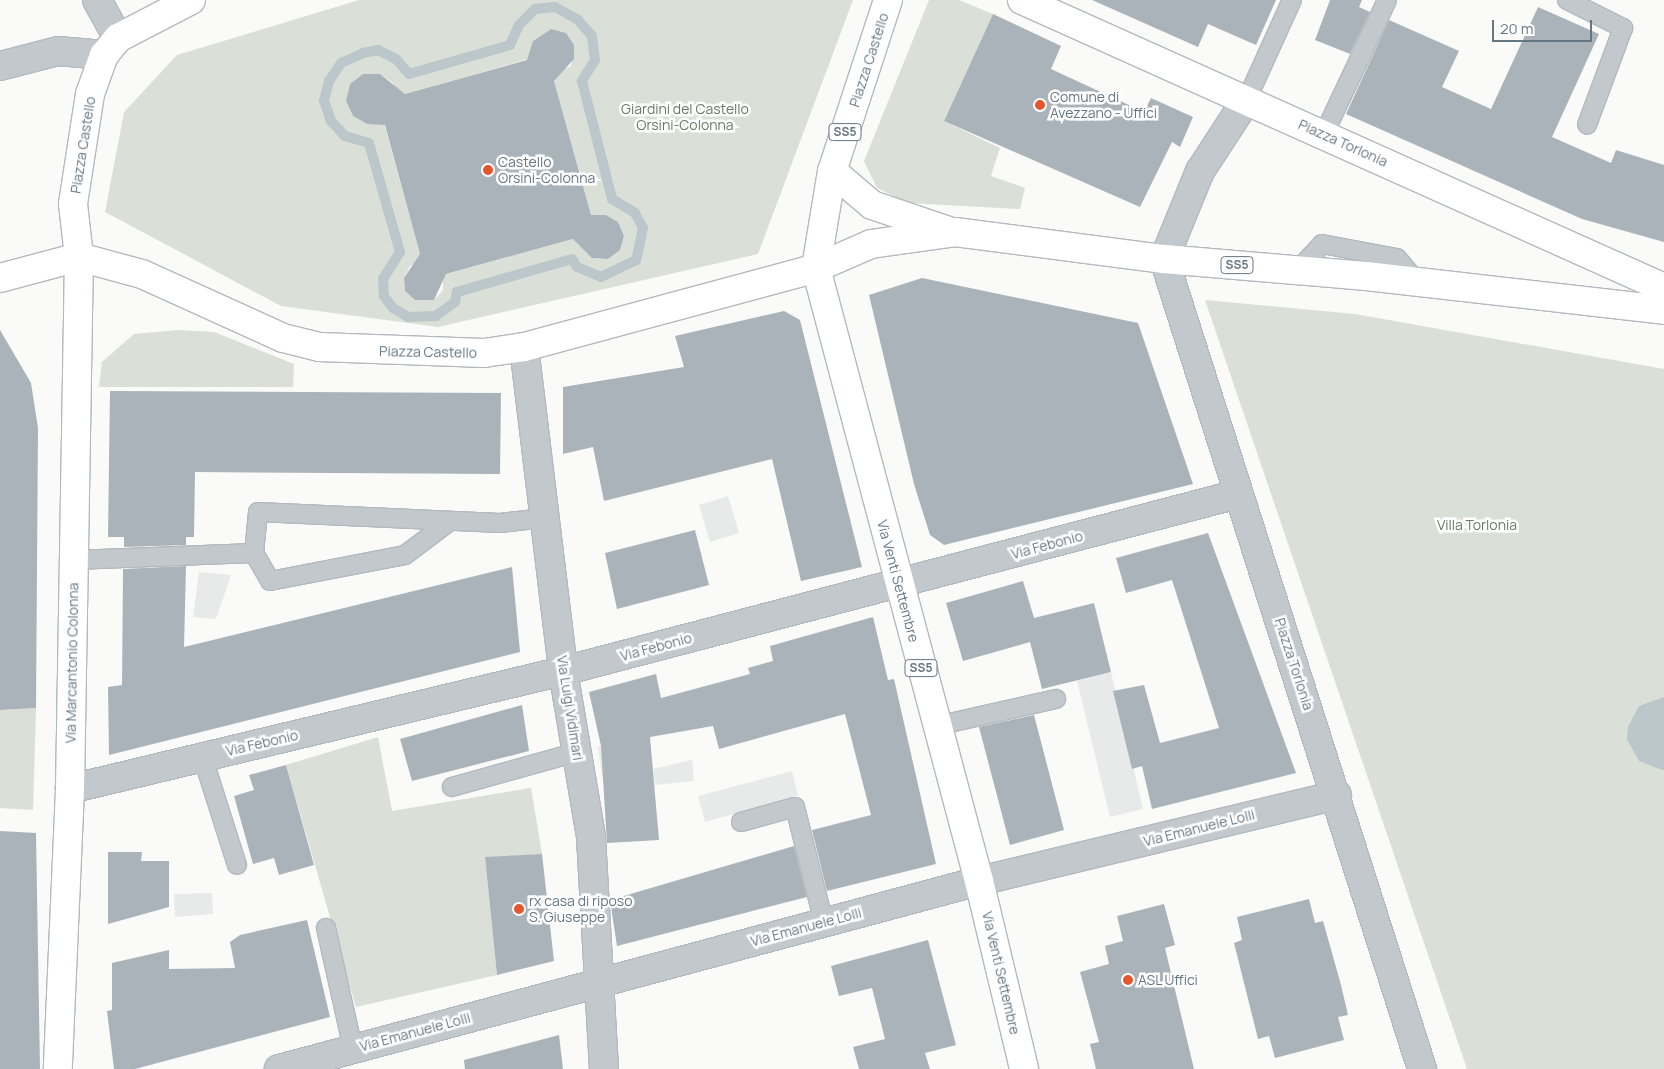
<!DOCTYPE html>
<style>
body{margin:0}
#map{position:relative;width:1664px;height:1069px;overflow:hidden;background:#fafaf8;font-family:Manrope,sans-serif}
div>[style]{position:absolute}
.built>*{inset:0;background:#e8e9e9}
.green>*{inset:0;background:#dadfd7}
.water>*{inset:0;background:#bbc7cb}
.stream>*{height:10px;margin:-5px;padding:0 5px;transform-origin:5px;border-radius:5px;background:#bbc7cb}
.building>*{inset:0;background:#aab3b9}
.roads{filter:drop-shadow(1px 0 #b3babf) drop-shadow(-1px 0 #b3babf) drop-shadow(0 1px #b3babf) drop-shadow(0 -1px #b3babf)}
.lane>*{height:18px;margin:-9px;padding:0 9px;transform-origin:9px;border-radius:9px;background:#c3c8cc}
.street>*{height:28px;margin:-14px;padding:0 14px;transform-origin:14px;border-radius:14px;background:#c3c8cc}
.secondary>*{height:28px;margin:-14px;padding:0 14px;transform-origin:14px;border-radius:14px;background:#fff}
.primary>*{height:28px;margin:-14px;padding:0 14px;transform-origin:14px;border-radius:14px;background:#fff}
.dots>*{width:14px;height:14px;translate:-50% -50%;box-sizing:border-box;border:2px solid #fff;border-radius:50%}
span{translate:-50% -50%;white-space:nowrap;text-align:center;line-height:1.15;-webkit-text-stroke:5px #fff;paint-order:stroke}
.shield-label span{padding:1px 4px;background:#fff;border:1px solid;border-radius:4px;-webkit-text-stroke-width:0}
.shield-label{font-size:12px;color:#657683;font-weight:700}
.street-label{font-size:14px;color:#657683}
.poi-label{font-size:14px;color:#657683}
.left{translate:0 -50%;text-align:left}
.park-label{font-size:14px;color:#687a64}
.scale{position:absolute;left:1492px;top:20px;width:100px;height:22px;box-sizing:border-box;border:2px solid #657683;border-top:0;padding-left:6px;font-size:15px;line-height:18px;white-space:nowrap;color:#657683;-webkit-text-stroke:4px #fff;paint-order:stroke}
</style>
<div id="map">
<div class="built">
<i style="clip-path:polygon(728px 496px,739px 533px,710px 542px,699px 505px)"></i>
<i style="clip-path:polygon(199px 572px,231px 575px,216px 619px,193px 617px)"></i>
<i style="clip-path:polygon(1111px 672px,1143px 809px,1110px 817px,1077px 681px)"></i>
<i style="clip-path:polygon(648px 737px,653px 769px,692px 760px,694px 781px,655px 785px,653px 769px,602px 777px,598px 747px)"></i>
<i style="clip-path:polygon(792px 771px,798px 796px,705px 822px,698px 796px)"></i>
<i style="clip-path:polygon(212px 893px,213px 914px,175px 917px,174px 894px)"></i>
</div>
<div class="green">
<i style="clip-path:polygon(evenodd,359px 0,853px 0,758px 254px,438px 327px,281px 306px,105px 212px,124px 112px,177px 55px,359px 0,551px 29px,566px 33px,574px 45px,571px 66px,552px 74px,591px 215px,606px 215px,618px 222px,624px 236px,620px 250px,608px 259px,592px 258px,577px 238px,443px 275px,443px 290px,434px 300px,415px 300px,405px 291px,404px 278px,410px 266px,422px 261px,384px 123px,367px 124px,353px 116px,346px 101px,350px 85px,363px 74px,380px 74px,393px 83px,398px 96px,532px 58px,533px 41px,551px 29px)"></i>
<i style="clip-path:polygon(929px 0,959px 0,993px 14px,944px 121px,1000px 148px,991px 176px,1025px 188px,1020px 209px,908px 203px,877px 188px,864px 161px)"></i>
<i style="clip-path:polygon(1205px 300px,1355px 314px,1664px 369px,1664px 1069px,1467px 1069px)"></i>
<i style="clip-path:polygon(178px 330px,214px 332px,294px 364px,293px 387px,99px 387px,102px 362px,134px 334px)"></i>
<i style="clip-path:polygon(36px 708px,33px 810px,0 808px,0 710px)"></i>
<i style="clip-path:polygon(378px 737px,392px 811px,531px 788px,542px 854px,485px 858px,497px 975px,356px 1007px,286px 765px)"></i>
</div>
<div class="water">
<i style="clip-path:polygon(1664px 697px,1664px 770px,1662px 770px,1639px 761px,1627px 739px,1628px 727px,1639px 706px)"></i>
</div>
<div class="stream">
<i style="left:555px;top:7px;width:26px;rotate:29deg"></i>
<i style="left:578px;top:20px;width:21px;rotate:49deg"></i>
<i style="left:592px;top:36px;width:24px;rotate:83deg"></i>
<i style="left:595px;top:60px;width:25px;rotate:122deg"></i>
<i style="left:582px;top:81px;width:122px;rotate:75.7deg"></i>
<i style="left:612px;top:199px;width:27px;rotate:31deg"></i>
<i style="left:635px;top:213px;width:17px;rotate:62deg"></i>
<i style="left:643px;top:228px;width:33px;rotate:102deg"></i>
<i style="left:636px;top:260px;width:39px;rotate:154deg"></i>
<i style="left:601px;top:277px;width:26px;rotate:-157deg"></i>
<i style="left:577px;top:267px;width:9px;rotate:-122deg"></i>
<i style="left:572px;top:259px;width:120px;rotate:164deg"></i>
<i style="left:457px;top:292px;width:10px;rotate:101deg"></i>
<i style="left:455px;top:302px;width:24px;rotate:144deg"></i>
<i style="left:436px;top:316px;width:28px;rotate:178deg"></i>
<i style="left:408px;top:317px;width:17px;rotate:-149deg"></i>
<i style="left:393px;top:308px;width:15px;rotate:-127deg"></i>
<i style="left:384px;top:296px;width:17px;rotate:-93deg"></i>
<i style="left:383px;top:279px;width:32px;rotate:-58deg"></i>
<i style="left:400px;top:252px;width:113px;rotate:-105.9deg"></i>
<i style="left:369px;top:143px;width:25px;rotate:-164deg"></i>
<i style="left:345px;top:136px;width:21px;rotate:-133deg"></i>
<i style="left:331px;top:121px;width:21px;rotate:-109deg"></i>
<i style="left:324px;top:101px;width:21px;rotate:-76deg"></i>
<i style="left:329px;top:81px;width:22px;rotate:-56deg"></i>
<i style="left:341px;top:63px;width:24px;rotate:-24deg"></i>
<i style="left:363px;top:53px;width:15px;rotate:-11deg"></i>
<i style="left:378px;top:50px;width:20px;rotate:27deg"></i>
<i style="left:396px;top:59px;width:20px;rotate:49deg"></i>
<i style="left:409px;top:74px;width:105px;rotate:-16deg"></i>
<i style="left:510px;top:45px;width:22px;rotate:-66deg"></i>
<i style="left:519px;top:25px;width:23px;rotate:-45deg"></i>
<i style="left:535px;top:9px;width:20px;rotate:-6deg"></i>
</div>
<div class="building">
<i style="clip-path:polygon(1092px 0,1276px 0,1256px 45px,1208px 24px,1198px 47px)"></i>
<i style="clip-path:polygon(1330px 0,1362px 0,1359px 7px,1370px 12px,1350px 54px,1315px 40px)"></i>
<i style="clip-path:polygon(1538px 7px,1599px 34px,1552px 137px,1611px 163px,1616px 150px,1664px 165px,1664px 242px,1582px 219px,1346px 114px,1389px 20px,1459px 51px,1442px 87px,1491px 109px)"></i>
<i style="clip-path:polygon(993px 14px,1061px 46px,1051px 69px,1144px 112px,1151px 98px,1193px 117px,1180px 147px,1172px 142px,1140px 207px,944px 121px)"></i>
<i style="clip-path:polygon(551px 29px,566px 33px,574px 45px,574px 59px,554px 81px,591px 215px,606px 215px,618px 222px,624px 236px,620px 250px,608px 259px,592px 258px,573px 239px,446px 274px,434px 300px,415px 300px,405px 291px,404px 278px,420px 254px,385px 125px,367px 124px,353px 116px,346px 101px,350px 84px,363px 74px,380px 74px,405px 94px,527px 60px,533px 41px)"></i>
<i style="clip-path:polygon(922px 278px,1138px 323px,1193px 484px,944px 545px,930px 535px,914px 484px,869px 295px)"></i>
<i style="clip-path:polygon(784px 311px,800px 320px,862px 567px,801px 581px,772px 459px,604px 501px,593px 447px,563px 454px,563px 387px,684px 367px,675px 336px)"></i>
<i style="clip-path:polygon(0 330px,31px 383px,38px 428px,36px 708px,0 710px)"></i>
<i style="clip-path:polygon(110px 391px,501px 393px,500px 474px,195px 472px,194px 537px,186px 537px,186px 545px,124px 547px,124px 537px,108px 537px)"></i>
<i style="clip-path:polygon(695px 530px,709px 585px,617px 609px,605px 553px)"></i>
<i style="clip-path:polygon(1208px 533px,1296px 773px,1152px 809px,1142px 766px,1132px 769px,1113px 691px,1144px 685px,1160px 743px,1219px 728px,1172px 580px,1126px 593px,1116px 558px)"></i>
<i style="clip-path:polygon(186px 566px,184px 647px,512px 567px,520px 652px,109px 755px,108px 687px,122px 685px,123px 569px)"></i>
<i style="clip-path:polygon(1023px 581px,1034px 618px,1094px 603px,1111px 672px,1042px 689px,1030px 642px,963px 661px,946px 603px)"></i>
<i style="clip-path:polygon(873px 617px,888px 680px,894px 679px,936px 864px,827px 891px,812px 830px,871px 815px,845px 714px,719px 749px,713px 726px,650px 737px,659px 840px,607px 843px,601px 746px,589px 692px,656px 674px,661px 698px,750px 674px,748px 668px,773px 661px,770px 646px)"></i>
<i style="clip-path:polygon(522px 705px,529px 751px,412px 781px,400px 739px)"></i>
<i style="clip-path:polygon(1034px 715px,1064px 830px,1010px 845px,979px 727px)"></i>
<i style="clip-path:polygon(286px 765px,314px 865px,279px 875px,274px 858px,253px 864px,234px 796px,254px 790px,249px 775px)"></i>
<i style="clip-path:polygon(0 831px,36px 833px,40px 1069px,0 1069px)"></i>
<i style="clip-path:polygon(794px 846px,807px 897px,617px 946px,610px 900px)"></i>
<i style="clip-path:polygon(108px 852px,142px 852px,141px 861px,169px 861px,169px 907px,108px 924px)"></i>
<i style="clip-path:polygon(542px 854px,554px 961px,497px 975px,485px 857px)"></i>
<i style="clip-path:polygon(1309px 899px,1315px 923px,1323px 921px,1341px 985px,1348px 1015px,1338px 1017px,1344px 1040px,1275px 1058px,1269px 1036px,1258px 1039px,1234px 943px,1242px 940px,1237px 917px)"></i>
<i style="clip-path:polygon(1164px 904px,1175px 945px,1165px 948px,1194px 1069px,1096px 1069px,1090px 1044px,1099px 1042px,1080px 972px,1109px 964px,1105px 946px,1123px 941px,1117px 916px)"></i>
<i style="clip-path:polygon(307px 920px,330px 1017px,135px 1069px,114px 1069px,107px 1011px,112px 1010px,112px 963px,169px 950px,169px 969px,235px 968px,230px 942px,240px 935px)"></i>
<i style="clip-path:polygon(928px 940px,956px 1045px,925px 1053px,930px 1069px,859px 1069px,853px 1047px,885px 1039px,872px 988px,839px 996px,831px 966px)"></i>
<i style="clip-path:polygon(559px 1035px,563px 1069px,465px 1069px,464px 1060px)"></i>
</div>
<div class="roads">
<div class="lane">
<i style="left:1567px;top:0;width:63px;rotate:26.6deg"></i>
<i style="left:1623px;top:28px;width:103px;rotate:110.4deg"></i>
<i style="left:1247px;top:99px;width:109px;rotate:-65.6deg"></i>
<i style="left:1324px;top:134px;width:148px;rotate:-64.8deg"></i>
<i style="left:1298px;top:270px;width:35px;rotate:-47deg"></i>
<i style="left:1322px;top:244px;width:76px;rotate:10.6deg"></i>
<i style="left:1397px;top:258px;width:31px;rotate:50deg"></i>
<i style="left:254px;top:553px;width:32px;rotate:60deg"></i>
<i style="left:270px;top:581px;width:137px;rotate:-10.9deg"></i>
<i style="left:405px;top:555px;width:56px;rotate:-37.1deg"></i>
<i style="left:74px;top:560px;width:180px;rotate:-2.2deg"></i>
<i style="left:254px;top:553px;width:41px;rotate:-84.4deg"></i>
<i style="left:258px;top:512px;width:242px;rotate:2.6deg"></i>
<i style="left:500px;top:523px;width:44px;rotate:-6.5deg"></i>
<i style="left:936px;top:726px;width:123px;rotate:-12.7deg"></i>
<i style="left:203px;top:758px;width:112px;rotate:72.4deg"></i>
<i style="left:452px;top:787px;width:130px;rotate:-15.6deg"></i>
<i style="left:741px;top:822px;width:56px;rotate:-15.5deg"></i>
<i style="left:795px;top:807px;width:120px;rotate:76deg"></i>
<i style="left:326px;top:928px;width:124px;rotate:77.4deg"></i>
</div>
<div class="street">
<i style="left:97px;top:0;width:43px;rotate:61.1deg"></i>
<i style="left:0;top:66px;width:60px;rotate:-14.5deg"></i>
<i style="left:58px;top:51px;width:46px;rotate:5deg"></i>
<i style="left:1247px;top:99px;width:86px;rotate:123.1deg"></i>
<i style="left:1200px;top:171px;width:95px;rotate:112.2deg"></i>
<i style="left:1164px;top:259px;width:850px;rotate:72.33deg"></i>
<i style="left:524px;top:347px;width:326px;rotate:83.1deg"></i>
<i style="left:563px;top:671px;width:168px;rotate:80.4deg"></i>
<i style="left:591px;top:837px;width:232px;rotate:86.8deg"></i>
<i style="left:70px;top:789px;width:507px;rotate:-13.46deg"></i>
<i style="left:563px;top:671px;width:698px;rotate:-14.69deg"></i>
<i style="left:279px;top:1069px;width:725px;rotate:-15.03deg"></i>
<i style="left:979px;top:881px;width:368px;rotate:-13.5deg"></i>
</div>
<div class="secondary">
<i style="left:0;top:278px;width:82px;rotate:-14.9deg"></i>
<i style="left:79px;top:257px;width:532px;rotate:90.97deg"></i>
<i style="left:70px;top:789px;width:280px;rotate:92.5deg"></i>
</div>
<div class="primary">
<i style="left:191px;top:0;width:82px;rotate:152.5deg"></i>
<i style="left:118px;top:38px;width:22px;rotate:129deg"></i>
<i style="left:104px;top:55px;width:41px;rotate:109.7deg"></i>
<i style="left:90px;top:94px;width:111px;rotate:98.8deg"></i>
<i style="left:73px;top:204px;width:53px;rotate:83.5deg"></i>
<i style="left:79px;top:257px;width:65px;rotate:15.1deg"></i>
<i style="left:142px;top:274px;width:155px;rotate:24.4deg"></i>
<i style="left:283px;top:338px;width:37px;rotate:14deg"></i>
<i style="left:319px;top:347px;width:165px;rotate:2.1deg"></i>
<i style="left:484px;top:353px;width:40px;rotate:-8.5deg"></i>
<i style="left:524px;top:347px;width:302px;rotate:-15.1deg"></i>
<i style="left:816px;top:268px;width:60px;rotate:-23.6deg"></i>
<i style="left:871px;top:244px;width:85px;rotate:-8.1deg"></i>
<i style="left:955px;top:232px;width:211px;rotate:7.4deg"></i>
<i style="left:1164px;top:259px;width:203px;rotate:4.8deg"></i>
<i style="left:1366px;top:276px;width:300px;rotate:6.5deg"></i>
<i style="left:888px;top:0;width:180px;rotate:108.1deg"></i>
<i style="left:832px;top:171px;width:98px;rotate:99.4deg"></i>
<i style="left:816px;top:268px;width:634px;rotate:75.11deg"></i>
<i style="left:979px;top:881px;width:193px;rotate:76.5deg"></i>
<i style="left:1022px;top:0;width:704px;rotate:24.16deg"></i>
<i style="left:832px;top:171px;width:52px;rotate:40.4deg"></i>
<i style="left:872px;top:205px;width:81px;rotate:18.7deg"></i>
</div>
</div>
<div class="dots">
<i style="left:1040px;top:105px;background:#e4572e"></i>
<i style="left:488px;top:170px;background:#e4572e"></i>
<i style="left:519px;top:909px;background:#e4572e"></i>
<i style="left:1128px;top:980px;background:#e4572e"></i>
</div>
<div class="shield-label">
<span style="left:845px;top:132px">SS5</span>
<span style="left:1237px;top:265px">SS5</span>
<span style="left:921px;top:668px">SS5</span>
</div>
<div class="street-label">
<span style="left:869px;top:60px;rotate:-72deg">Piazza Castello</span>
<span style="left:1343px;top:143px;rotate:24deg">Piazza Torlonia</span>
<span style="left:83px;top:145px;rotate:-81deg">Piazza Castello</span>
<span style="left:428px;top:352px;rotate:1deg">Piazza Castello</span>
<span style="left:1047px;top:545px;rotate:-15deg">Via Febonio</span>
<span style="left:898px;top:581px;rotate:75deg">Via Venti Settembre</span>
<span style="left:656px;top:647px;rotate:-15deg">Via Febonio</span>
<span style="left:72px;top:663px;rotate:-89deg">Via Marcantonio Colonna</span>
<span style="left:1294px;top:664px;rotate:72deg">Piazza Torlonia</span>
<span style="left:570px;top:708px;rotate:81deg">Via Luigi Vidimari</span>
<span style="left:262px;top:743px;rotate:-13deg">Via Febonio</span>
<span style="left:1199px;top:828px;rotate:-14deg">Via Emanuele Lolli</span>
<span style="left:806px;top:927px;rotate:-15deg">Via Emanuele Lolli</span>
<span style="left:1001px;top:973px;rotate:77deg">Via Venti Settembre</span>
<span style="left:415px;top:1032px;rotate:-15deg">Via Emanuele Lolli</span>
</div>
<div class="poi-label">
<span class="left" style="left:1050px;top:105px">Comune di<br>Avezzano - Uffici</span>
<span class="left" style="left:498px;top:170px">Castello<br>Orsini-Colonna</span>
<span class="left" style="left:529px;top:909px">rx casa di riposo<br>S. Giuseppe</span>
<span class="left" style="left:1138px;top:980px">ASL Uffici</span>
</div>
<div class="park-label">
<span style="left:685px;top:117px">Giardini del Castello<br>Orsini-Colonna</span>
<span style="left:1477px;top:525px">Villa Torlonia</span>
</div>
<div class="scale">20 m</div>
</div>
